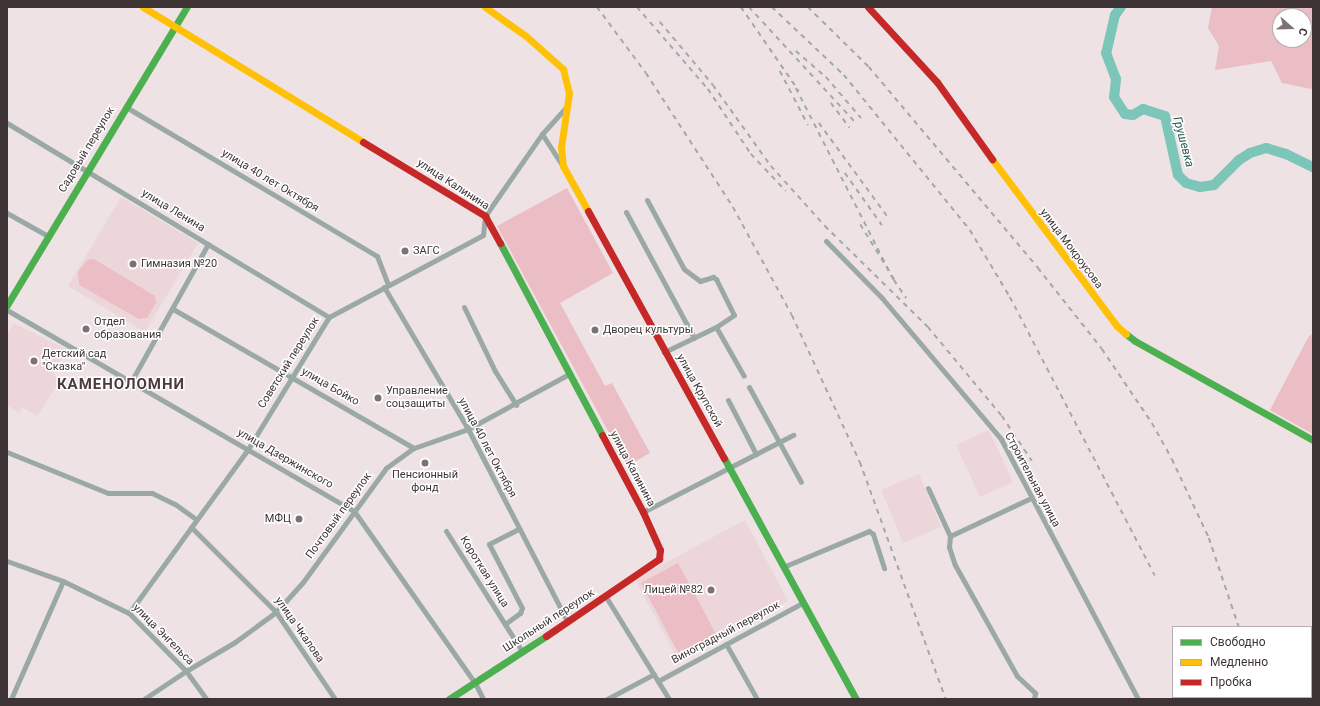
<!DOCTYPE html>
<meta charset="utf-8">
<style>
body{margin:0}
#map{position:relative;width:1320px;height:706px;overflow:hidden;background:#eee2e4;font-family:Roboto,sans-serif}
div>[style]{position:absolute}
.built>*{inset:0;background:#ecd6d9}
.green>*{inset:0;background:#ebbdc5}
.river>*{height:10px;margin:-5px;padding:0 5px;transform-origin:5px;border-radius:5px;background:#7bc5b9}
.street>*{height:5px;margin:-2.5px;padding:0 2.5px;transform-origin:2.5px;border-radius:2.5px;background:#9aa9a6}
.fast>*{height:7px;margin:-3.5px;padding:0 3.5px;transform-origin:3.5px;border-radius:3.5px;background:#4caf50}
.slow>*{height:7px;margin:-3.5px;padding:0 3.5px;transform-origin:3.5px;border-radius:3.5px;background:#ffc107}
.jam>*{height:7px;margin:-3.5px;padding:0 3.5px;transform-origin:3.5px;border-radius:3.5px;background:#c62828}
.rail>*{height:1.5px;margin-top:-0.75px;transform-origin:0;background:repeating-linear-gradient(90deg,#a3a9a8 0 5px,transparent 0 10px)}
.dots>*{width:11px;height:11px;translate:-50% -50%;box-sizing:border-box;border:2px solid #fff;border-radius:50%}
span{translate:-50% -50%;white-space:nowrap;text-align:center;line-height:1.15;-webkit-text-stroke:3px #fff;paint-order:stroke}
.street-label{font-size:11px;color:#3e3436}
.poi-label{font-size:11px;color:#3e3436}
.left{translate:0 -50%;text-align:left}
.right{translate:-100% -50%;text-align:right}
.water-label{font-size:12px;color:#2a5951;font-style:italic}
.district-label{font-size:15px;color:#4d3a3d;font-weight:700;letter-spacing:1px}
.frame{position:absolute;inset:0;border:8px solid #3e3436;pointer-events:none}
.legend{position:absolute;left:1172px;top:626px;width:140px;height:72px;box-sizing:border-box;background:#fff;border:1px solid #b2aeaf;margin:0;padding:5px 7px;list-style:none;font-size:12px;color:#3e3436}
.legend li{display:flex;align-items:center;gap:8px;height:20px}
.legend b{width:20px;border:1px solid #b2aeaf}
.north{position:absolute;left:1272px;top:8px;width:40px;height:40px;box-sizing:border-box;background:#fff;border:1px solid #b2aeaf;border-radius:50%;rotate:110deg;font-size:11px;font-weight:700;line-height:16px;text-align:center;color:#3e3436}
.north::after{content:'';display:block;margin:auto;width:14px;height:18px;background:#7c7173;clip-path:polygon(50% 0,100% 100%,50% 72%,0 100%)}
</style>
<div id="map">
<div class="built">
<i style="clip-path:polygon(121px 197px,198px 243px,145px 332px,68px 286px)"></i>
<i style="clip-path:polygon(14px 323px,67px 350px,54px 372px,57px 385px,37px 416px,22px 407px,19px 413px,7px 405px,7px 334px)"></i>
<i style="clip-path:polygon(989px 430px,1013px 482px,980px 497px,956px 445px)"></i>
<i style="clip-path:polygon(919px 474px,941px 527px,903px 543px,881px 490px)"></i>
<i style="clip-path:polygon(745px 520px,788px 601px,678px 660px,635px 579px)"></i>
<i style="clip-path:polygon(1313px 669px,1313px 699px,1281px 699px,1311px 697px)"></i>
</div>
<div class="green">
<i style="clip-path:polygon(evenodd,1212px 7px,1313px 7px,1313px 87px,1311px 89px,1282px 83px,1271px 61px,1215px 70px,1219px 46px,1208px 28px,1212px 7px,1280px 16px,1304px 16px,1304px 40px,1280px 40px,1280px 16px)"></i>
<i style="clip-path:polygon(567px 188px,613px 273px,560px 303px,605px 386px,612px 383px,650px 453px,627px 466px,497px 226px)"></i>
<i style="clip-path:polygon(94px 259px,155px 296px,156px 303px,147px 318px,139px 319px,79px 285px,78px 272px,87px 260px)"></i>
<i style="clip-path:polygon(1313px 334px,1313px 434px,1270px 410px,1309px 336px)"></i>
<i style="clip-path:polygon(678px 563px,717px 636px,680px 656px,641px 583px)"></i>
</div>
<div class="river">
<i style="left:1121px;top:7px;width:10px;rotate:127deg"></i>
<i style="left:1115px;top:15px;width:39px;rotate:103deg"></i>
<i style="left:1106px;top:53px;width:28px;rotate:69deg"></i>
<i style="left:1116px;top:79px;width:18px;rotate:96deg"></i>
<i style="left:1114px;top:97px;width:20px;rotate:57deg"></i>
<i style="left:1125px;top:114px;width:8px;rotate:7deg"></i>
<i style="left:1133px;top:115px;width:12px;rotate:-31deg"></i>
<i style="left:1143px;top:109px;width:23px;rotate:18deg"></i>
<i style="left:1165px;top:116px;width:60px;rotate:77.6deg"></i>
<i style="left:1178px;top:175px;width:11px;rotate:45deg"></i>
<i style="left:1186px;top:183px;width:15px;rotate:16deg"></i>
<i style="left:1200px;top:187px;width:14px;rotate:-8deg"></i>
<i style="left:1214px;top:185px;width:35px;rotate:-45deg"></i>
<i style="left:1239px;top:160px;width:13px;rotate:-32deg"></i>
<i style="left:1250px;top:153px;width:17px;rotate:-17deg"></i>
<i style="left:1266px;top:148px;width:21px;rotate:17deg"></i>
<i style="left:1286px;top:154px;width:30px;rotate:26deg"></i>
</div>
<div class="street">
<i style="left:126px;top:107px;width:292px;rotate:30.7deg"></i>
<i style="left:377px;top:256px;width:31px;rotate:69deg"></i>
<i style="left:7px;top:123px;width:376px;rotate:31.1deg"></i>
<i style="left:542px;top:134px;width:35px;rotate:57deg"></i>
<i style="left:647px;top:200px;width:78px;rotate:61.8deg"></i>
<i style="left:684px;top:269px;width:20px;rotate:37deg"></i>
<i style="left:700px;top:281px;width:14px;rotate:-17deg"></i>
<i style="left:713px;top:277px;width:4px;rotate:34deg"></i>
<i style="left:716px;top:279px;width:40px;rotate:63.4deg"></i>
<i style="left:734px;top:315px;width:22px;rotate:146deg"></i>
<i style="left:716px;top:327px;width:58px;rotate:154.3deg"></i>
<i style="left:626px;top:212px;width:143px;rotate:61.6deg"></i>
<i style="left:7px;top:213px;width:47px;rotate:29.3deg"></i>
<i style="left:826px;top:241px;width:80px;rotate:45.5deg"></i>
<i style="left:882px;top:298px;width:185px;rotate:49.8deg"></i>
<i style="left:1001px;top:439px;width:294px;rotate:62.2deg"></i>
<i style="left:384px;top:287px;width:165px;rotate:59.4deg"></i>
<i style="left:468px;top:429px;width:216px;rotate:62.7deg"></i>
<i style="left:464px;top:307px;width:71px;rotate:64.2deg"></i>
<i style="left:495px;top:371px;width:40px;rotate:58deg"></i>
<i style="left:173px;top:309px;width:278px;rotate:30deg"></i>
<i style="left:7px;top:310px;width:401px;rotate:30.1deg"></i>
<i style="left:354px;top:511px;width:210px;rotate:54.9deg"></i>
<i style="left:475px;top:683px;width:18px;rotate:63deg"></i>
<i style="left:716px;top:327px;width:56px;rotate:60.3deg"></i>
<i style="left:132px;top:380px;width:156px;rotate:-60.8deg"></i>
<i style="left:749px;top:387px;width:108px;rotate:61.3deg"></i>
<i style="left:728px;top:400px;width:61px;rotate:62.6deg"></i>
<i style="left:7px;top:452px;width:109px;rotate:22.1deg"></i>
<i style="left:108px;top:493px;width:44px"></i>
<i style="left:152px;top:493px;width:25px;rotate:26deg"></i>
<i style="left:175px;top:504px;width:26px;rotate:36deg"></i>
<i style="left:928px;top:488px;width:53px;rotate:65.4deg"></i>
<i style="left:950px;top:536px;width:11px;rotate:95deg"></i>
<i style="left:949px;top:547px;width:19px;rotate:72deg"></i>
<i style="left:955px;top:565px;width:127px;rotate:60.8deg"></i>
<i style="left:1017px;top:676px;width:25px;rotate:43deg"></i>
<i style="left:1035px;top:693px;width:6px;rotate:99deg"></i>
<i style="left:643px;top:512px;width:169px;rotate:-27.2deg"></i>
<i style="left:191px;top:527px;width:120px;rotate:45deg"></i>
<i style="left:276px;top:612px;width:105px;rotate:55.9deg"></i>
<i style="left:446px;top:531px;width:142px;rotate:57.7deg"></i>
<i style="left:950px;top:536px;width:89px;rotate:-25.1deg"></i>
<i style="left:7px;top:561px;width:59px;rotate:19.7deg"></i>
<i style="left:63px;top:581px;width:73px;rotate:25.9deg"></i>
<i style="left:129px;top:613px;width:81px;rotate:45.5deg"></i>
<i style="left:186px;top:671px;width:34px;rotate:54deg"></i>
<i style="left:783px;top:567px;width:93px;rotate:-22.7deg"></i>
<i style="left:869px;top:531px;width:5px;rotate:37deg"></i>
<i style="left:873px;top:534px;width:36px;rotate:72deg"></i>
<i style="left:606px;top:597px;width:120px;rotate:58.3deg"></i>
<i style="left:129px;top:613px;width:203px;rotate:-54deg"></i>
<i style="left:248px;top:449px;width:155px;rotate:-58.5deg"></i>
<i style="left:329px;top:317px;width:174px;rotate:-28deg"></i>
<i style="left:483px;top:235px;width:19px;rotate:-84deg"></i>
<i style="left:485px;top:216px;width:100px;rotate:-55.2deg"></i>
<i style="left:542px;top:134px;width:36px;rotate:-48deg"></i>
<i style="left:505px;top:624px;width:19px;rotate:-36deg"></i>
<i style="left:520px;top:613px;width:5px;rotate:-68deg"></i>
<i style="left:522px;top:608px;width:72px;rotate:-117.3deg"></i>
<i style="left:489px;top:544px;width:34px;rotate:-27deg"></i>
<i style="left:726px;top:644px;width:63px;rotate:60.6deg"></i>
<i style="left:658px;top:681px;width:164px;rotate:-28.4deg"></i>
<i style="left:11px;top:699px;width:129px;rotate:-66.2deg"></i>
<i style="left:144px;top:699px;width:50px;rotate:-33.7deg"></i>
<i style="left:186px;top:671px;width:57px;rotate:-30.6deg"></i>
<i style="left:235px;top:642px;width:51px;rotate:-36.2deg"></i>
<i style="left:276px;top:612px;width:40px;rotate:-48deg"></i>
<i style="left:303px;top:582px;width:141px;rotate:-53.9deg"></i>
<i style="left:386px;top:468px;width:34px;rotate:-36deg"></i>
<i style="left:414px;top:448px;width:57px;rotate:-19.4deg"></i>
<i style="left:468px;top:429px;width:115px;rotate:-28.6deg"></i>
<i style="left:607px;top:699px;width:53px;rotate:-28deg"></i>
</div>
<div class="fast">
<i style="left:500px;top:243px;width:217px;rotate:62deg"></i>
<i style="left:7px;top:305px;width:348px;rotate:-58.9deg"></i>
<i style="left:1126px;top:334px;width:11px;rotate:38deg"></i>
<i style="left:1135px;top:341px;width:204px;rotate:29.1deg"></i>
<i style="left:724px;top:458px;width:275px;rotate:61.3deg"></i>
<i style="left:1311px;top:657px;width:3px;rotate:-45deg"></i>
<i style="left:449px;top:699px;width:116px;rotate:-33deg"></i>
<i style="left:1260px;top:699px;width:3px;rotate:-45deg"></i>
</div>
<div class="slow">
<i style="left:143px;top:7px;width:258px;rotate:31.5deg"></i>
<i style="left:485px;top:7px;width:50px;rotate:35.3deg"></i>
<i style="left:526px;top:36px;width:50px;rotate:41.7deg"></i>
<i style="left:563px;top:69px;width:25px;rotate:76deg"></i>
<i style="left:569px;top:93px;width:55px;rotate:98.4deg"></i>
<i style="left:561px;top:147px;width:19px;rotate:84deg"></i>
<i style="left:563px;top:166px;width:51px;rotate:60.9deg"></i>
<i style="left:992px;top:159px;width:209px;rotate:53.2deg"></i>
<i style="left:1117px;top:326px;width:12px;rotate:42deg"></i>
</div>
<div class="jam">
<i style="left:868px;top:7px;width:102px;rotate:47.4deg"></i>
<i style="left:937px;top:82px;width:95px;rotate:54.5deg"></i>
<i style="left:363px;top:142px;width:143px;rotate:31.2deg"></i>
<i style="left:485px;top:216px;width:31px;rotate:61deg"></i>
<i style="left:588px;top:211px;width:282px;rotate:61.2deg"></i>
<i style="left:546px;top:636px;width:137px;rotate:-34.3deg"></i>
<i style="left:659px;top:559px;width:9px;rotate:-84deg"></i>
<i style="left:660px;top:550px;width:42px;rotate:-114.1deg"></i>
<i style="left:643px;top:512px;width:87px;rotate:-118deg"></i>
</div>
<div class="rail">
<i style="left:597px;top:7px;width:82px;rotate:53.4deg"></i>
<i style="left:646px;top:73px;width:160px;rotate:57deg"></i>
<i style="left:733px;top:207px;width:123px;rotate:61.4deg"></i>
<i style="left:792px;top:315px;width:162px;rotate:65.2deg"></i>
<i style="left:860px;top:462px;width:252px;rotate:70.1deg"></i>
<i style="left:637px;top:7px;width:108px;rotate:49.1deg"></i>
<i style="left:708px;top:89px;width:78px;rotate:56.5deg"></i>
<i style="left:751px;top:154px;width:51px;rotate:46.6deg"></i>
<i style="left:741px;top:7px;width:102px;rotate:55.4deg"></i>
<i style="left:749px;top:7px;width:156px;rotate:47.3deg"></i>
<i style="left:772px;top:7px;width:99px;rotate:43.4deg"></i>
<i style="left:844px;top:75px;width:200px;rotate:50.9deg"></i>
<i style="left:970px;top:230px;width:78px;rotate:59.2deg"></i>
<i style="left:1010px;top:297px;width:314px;rotate:62.5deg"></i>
<i style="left:808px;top:7px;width:86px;rotate:44.5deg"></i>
<i style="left:869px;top:67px;width:263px;rotate:49.9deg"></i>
<i style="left:1038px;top:268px;width:103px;rotate:51.7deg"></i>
<i style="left:1102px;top:349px;width:89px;rotate:56deg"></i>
<i style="left:1152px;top:423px;width:41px;rotate:60.9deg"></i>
<i style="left:1172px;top:459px;width:87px;rotate:64.9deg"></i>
<i style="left:1209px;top:538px;width:94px;rotate:71.4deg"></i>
<i style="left:660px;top:22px;width:82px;rotate:49.9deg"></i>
<i style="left:713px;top:85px;width:100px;rotate:54.4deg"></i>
<i style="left:771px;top:166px;width:81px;rotate:48deg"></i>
<i style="left:825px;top:226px;width:144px;rotate:44.4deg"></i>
<i style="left:928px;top:327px;width:116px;rotate:50.3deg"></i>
<i style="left:1002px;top:416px;width:54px;rotate:56.3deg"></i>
<i style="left:796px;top:51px;width:40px;rotate:41deg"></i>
<i style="left:826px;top:77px;width:54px;rotate:49.5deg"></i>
<i style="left:780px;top:71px;width:61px;rotate:62.6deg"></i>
<i style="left:796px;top:88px;width:216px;rotate:63deg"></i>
<i style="left:894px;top:280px;width:67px;rotate:-121.6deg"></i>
<i style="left:831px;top:103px;width:31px;rotate:53deg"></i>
<i style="left:819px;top:123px;width:120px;rotate:53.8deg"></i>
<i style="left:845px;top:173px;width:64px;rotate:54.6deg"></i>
<i style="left:894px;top:280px;width:22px;rotate:56deg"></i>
<i style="left:1255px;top:697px;width:2px;rotate:63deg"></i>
</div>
<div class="dots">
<i style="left:405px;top:251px;background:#7c7173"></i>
<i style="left:133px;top:264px;background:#7c7173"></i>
<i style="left:86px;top:329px;background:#7c7173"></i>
<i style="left:595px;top:330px;background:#7c7173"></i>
<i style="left:34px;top:361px;background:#7c7173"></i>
<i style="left:378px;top:398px;background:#7c7173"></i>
<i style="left:425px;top:463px;background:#7c7173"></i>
<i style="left:299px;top:519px;background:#7c7173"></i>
<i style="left:711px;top:590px;background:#7c7173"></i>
</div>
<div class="street-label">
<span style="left:87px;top:150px;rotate:-59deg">Садовый переулок</span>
<span style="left:270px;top:181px;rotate:31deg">улица 40 лет Октября</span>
<span style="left:453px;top:185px;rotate:33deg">улица Калинина</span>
<span style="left:173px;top:211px;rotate:31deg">улица Ленина</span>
<span style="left:1071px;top:249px;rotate:53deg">улица Мокроусова</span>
<span style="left:289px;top:363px;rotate:-58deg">Советский переулок</span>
<span style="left:330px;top:387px;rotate:30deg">улица Бойко</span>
<span style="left:699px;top:391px;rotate:61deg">улица Крупской</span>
<span style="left:487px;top:448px;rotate:62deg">улица 40 лет Октября</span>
<span style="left:285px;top:459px;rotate:30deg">улица Дзержинского</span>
<span style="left:632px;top:469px;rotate:62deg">улица Калинина</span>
<span style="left:1032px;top:480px;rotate:62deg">Строительная улица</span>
<span style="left:339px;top:516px;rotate:-54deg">Почтовый переулок</span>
<span style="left:484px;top:572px;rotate:58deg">Короткая улица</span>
<span style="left:549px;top:621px;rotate:-33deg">Школьный переулок</span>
<span style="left:299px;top:630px;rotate:55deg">улица Чкалова</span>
<span style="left:726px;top:633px;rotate:-28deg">Виноградный переулок</span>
<span style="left:163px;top:635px;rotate:45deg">улица Энгельса</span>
</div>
<div class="poi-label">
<span class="left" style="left:413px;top:251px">ЗАГС</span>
<span class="left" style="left:141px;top:264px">Гимназия №20</span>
<span class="left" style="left:94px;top:329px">Отдел<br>образования</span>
<span class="left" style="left:603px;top:330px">Дворец культуры</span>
<span class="left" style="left:42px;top:361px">Детский сад<br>"Сказка"</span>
<span class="left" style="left:386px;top:398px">Управление<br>соцзащиты</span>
<span style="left:425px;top:482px">Пенсионный<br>фонд</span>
<span class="right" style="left:291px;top:519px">МФЦ</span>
<span class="right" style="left:703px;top:590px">Лицей №82</span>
</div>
<div class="water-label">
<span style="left:1183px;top:142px;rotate:75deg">Грушевка</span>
</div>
<div class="district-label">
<span style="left:121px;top:385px">КАМЕНОЛОМНИ</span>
</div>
<div class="frame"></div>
<ul class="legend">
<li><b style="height:5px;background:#4caf50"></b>Свободно</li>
<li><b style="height:5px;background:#ffc107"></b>Медленно</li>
<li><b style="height:5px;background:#c62828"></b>Пробка</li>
</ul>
<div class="north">С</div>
</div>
